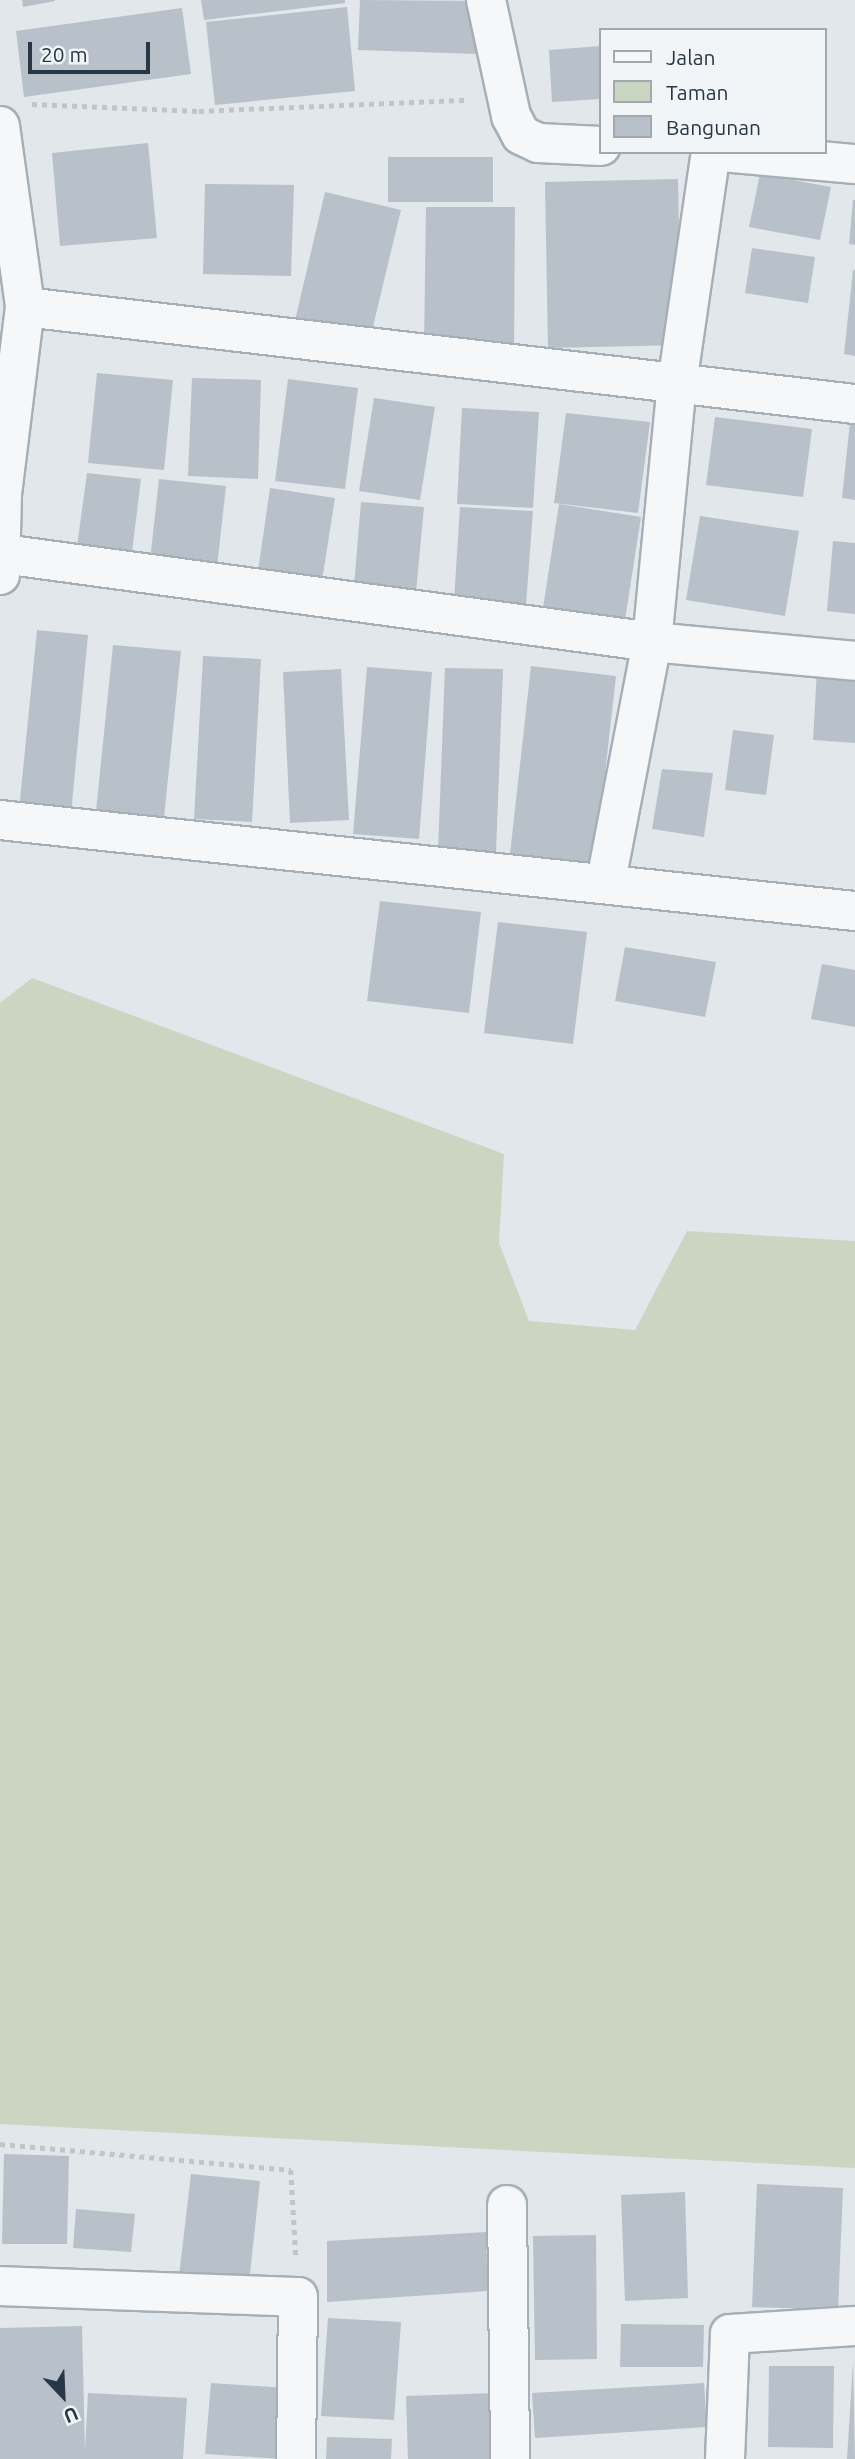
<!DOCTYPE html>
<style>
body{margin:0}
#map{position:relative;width:855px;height:2459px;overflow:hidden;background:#e1e7eb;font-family:Ubuntu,sans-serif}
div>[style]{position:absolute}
.green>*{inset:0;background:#cad6c2}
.building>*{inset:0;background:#b8c1ca}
.path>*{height:4.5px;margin-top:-2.25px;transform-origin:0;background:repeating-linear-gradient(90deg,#c0c5ca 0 5px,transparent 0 10px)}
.roads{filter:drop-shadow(2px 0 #a6afb6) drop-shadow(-2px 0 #a6afb6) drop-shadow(0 2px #a6afb6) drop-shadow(0 -2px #a6afb6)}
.street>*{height:38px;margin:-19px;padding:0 19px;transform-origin:19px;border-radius:19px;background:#f5f7f9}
span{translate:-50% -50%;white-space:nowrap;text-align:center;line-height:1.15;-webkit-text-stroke:5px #f1f5f8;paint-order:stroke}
.legend{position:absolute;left:599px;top:28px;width:228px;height:126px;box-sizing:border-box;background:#f1f5f8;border:2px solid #a1a9b0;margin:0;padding:9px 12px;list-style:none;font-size:21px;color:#283745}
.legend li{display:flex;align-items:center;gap:14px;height:35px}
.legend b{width:35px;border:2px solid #a1a9b0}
.north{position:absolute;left:28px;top:2361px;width:70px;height:70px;-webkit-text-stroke:5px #f1f5f8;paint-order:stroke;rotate:157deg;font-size:19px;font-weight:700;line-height:28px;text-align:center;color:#283745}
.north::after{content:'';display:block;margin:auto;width:24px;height:32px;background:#283745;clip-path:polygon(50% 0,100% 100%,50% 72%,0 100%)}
.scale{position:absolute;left:28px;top:42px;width:122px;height:32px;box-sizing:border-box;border:4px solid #283745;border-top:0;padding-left:9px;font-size:21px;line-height:24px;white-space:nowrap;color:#283745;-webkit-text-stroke:5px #f1f5f8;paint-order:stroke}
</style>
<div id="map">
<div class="green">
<i style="clip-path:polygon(32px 978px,504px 1154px,499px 1243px,529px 1321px,635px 1330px,687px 1231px,855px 1241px,855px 2168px,0 2124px,0 1003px)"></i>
</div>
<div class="building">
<i style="clip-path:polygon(22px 0,55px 0,55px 1px,23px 7px)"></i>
<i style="clip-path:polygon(201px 0,345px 0,345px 3px,204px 20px)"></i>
<i style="clip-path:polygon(360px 0,480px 1px,478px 54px,358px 50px)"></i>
<i style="clip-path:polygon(347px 7px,355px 91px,215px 105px,206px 22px)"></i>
<i style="clip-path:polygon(182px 8px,191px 74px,24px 97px,16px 31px)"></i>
<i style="clip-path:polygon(601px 46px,601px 99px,552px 102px,549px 50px)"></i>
<i style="clip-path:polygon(148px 143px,157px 238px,60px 246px,52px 153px)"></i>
<i style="clip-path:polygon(388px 157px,493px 157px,493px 202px,388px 202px)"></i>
<i style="clip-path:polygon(760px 174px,831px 187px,820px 240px,749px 227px)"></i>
<i style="clip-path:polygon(678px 179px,681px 345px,548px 348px,545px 182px)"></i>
<i style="clip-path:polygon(205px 184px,294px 185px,291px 276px,203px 274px)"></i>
<i style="clip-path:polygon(325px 192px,401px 210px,369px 343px,294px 325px)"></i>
<i style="clip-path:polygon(853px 200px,855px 200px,855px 245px,849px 244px)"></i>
<i style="clip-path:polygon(426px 207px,515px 207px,514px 351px,424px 350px)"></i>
<i style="clip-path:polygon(752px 248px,815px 257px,808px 303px,745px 293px)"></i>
<i style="clip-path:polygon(853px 270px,855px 270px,855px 356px,844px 354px)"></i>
<i style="clip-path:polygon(97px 373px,173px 380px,164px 470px,88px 463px)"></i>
<i style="clip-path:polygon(192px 378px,261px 380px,258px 479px,188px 476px)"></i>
<i style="clip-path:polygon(288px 379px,358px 388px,345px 489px,275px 481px)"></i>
<i style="clip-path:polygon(374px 398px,435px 407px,420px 500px,359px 491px)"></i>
<i style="clip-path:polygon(462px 408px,539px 412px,533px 508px,457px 504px)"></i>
<i style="clip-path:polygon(566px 413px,650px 422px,638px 513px,554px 503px)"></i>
<i style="clip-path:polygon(715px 417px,812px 429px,803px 497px,706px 485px)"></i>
<i style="clip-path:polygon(850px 422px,855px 422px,855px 500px,842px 498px)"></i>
<i style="clip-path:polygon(87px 473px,141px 479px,130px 568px,75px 561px)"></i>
<i style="clip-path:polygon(159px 479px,226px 486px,216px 576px,149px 569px)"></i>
<i style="clip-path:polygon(270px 488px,335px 498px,321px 587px,257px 578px)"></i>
<i style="clip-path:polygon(361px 502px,424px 507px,416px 592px,354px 586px)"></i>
<i style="clip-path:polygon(559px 504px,641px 517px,625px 620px,543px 608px)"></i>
<i style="clip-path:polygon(460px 507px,533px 511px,526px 605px,454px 600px)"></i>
<i style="clip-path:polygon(700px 516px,799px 531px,785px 616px,686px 600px)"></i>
<i style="clip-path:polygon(833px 541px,855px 543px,855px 614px,827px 611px)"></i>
<i style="clip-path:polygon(37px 630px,88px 635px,71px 814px,19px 810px)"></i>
<i style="clip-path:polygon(113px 645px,181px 651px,164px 818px,96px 811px)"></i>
<i style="clip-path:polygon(203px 656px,261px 659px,252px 822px,194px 819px)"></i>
<i style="clip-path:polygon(531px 666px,616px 676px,595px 863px,510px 854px)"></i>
<i style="clip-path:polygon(367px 667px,432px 672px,419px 839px,353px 834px)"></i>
<i style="clip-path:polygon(445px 668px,503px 669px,496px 853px,438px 851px)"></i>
<i style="clip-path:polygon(341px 669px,349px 820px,290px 823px,283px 672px)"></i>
<i style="clip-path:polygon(817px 670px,855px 673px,855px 743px,813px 740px)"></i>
<i style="clip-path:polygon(733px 730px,774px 735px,766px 795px,725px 790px)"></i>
<i style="clip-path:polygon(662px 769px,713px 773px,704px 837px,652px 829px)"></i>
<i style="clip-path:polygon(380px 901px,481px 912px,469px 1013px,367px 1001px)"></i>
<i style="clip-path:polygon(498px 922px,587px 932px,573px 1044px,484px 1033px)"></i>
<i style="clip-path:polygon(625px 947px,716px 962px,705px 1017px,615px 1001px)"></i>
<i style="clip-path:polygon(822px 964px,855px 970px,855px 1027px,811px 1019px)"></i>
<i style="clip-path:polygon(4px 2154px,69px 2156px,67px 2244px,2px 2244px)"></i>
<i style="clip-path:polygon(191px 2174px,260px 2181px,249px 2283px,179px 2276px)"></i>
<i style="clip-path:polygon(757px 2184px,843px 2188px,838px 2310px,752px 2307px)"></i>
<i style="clip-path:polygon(685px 2192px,688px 2298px,625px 2301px,621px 2195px)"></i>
<i style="clip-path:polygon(76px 2209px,135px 2214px,131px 2252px,73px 2248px)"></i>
<i style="clip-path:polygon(486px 2232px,488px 2291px,327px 2302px,327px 2241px)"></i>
<i style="clip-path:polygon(596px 2235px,597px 2359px,535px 2360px,533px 2236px)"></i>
<i style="clip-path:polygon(328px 2318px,401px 2322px,394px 2420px,321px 2416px)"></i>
<i style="clip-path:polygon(621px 2324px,704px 2325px,703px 2367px,620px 2367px)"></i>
<i style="clip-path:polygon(82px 2326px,85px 2451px,88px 2393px,187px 2398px,183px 2459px,0 2459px,0 2328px)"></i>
<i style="clip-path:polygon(853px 2362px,855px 2459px,847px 2459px)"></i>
<i style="clip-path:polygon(769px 2366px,834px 2366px,833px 2448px,768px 2447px)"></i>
<i style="clip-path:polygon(211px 2383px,287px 2388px,281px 2459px,205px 2454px)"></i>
<i style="clip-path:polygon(704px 2383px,707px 2427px,535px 2438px,532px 2393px)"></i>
<i style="clip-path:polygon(497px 2393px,499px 2459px,408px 2459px,406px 2396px)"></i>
<i style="clip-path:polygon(327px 2437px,392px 2439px,391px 2459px,326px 2459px)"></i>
</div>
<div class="path">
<i style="left:32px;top:104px;width:167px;rotate:2.4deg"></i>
<i style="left:199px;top:111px;width:268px;rotate:-2.4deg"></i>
<i style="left:0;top:2144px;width:292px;rotate:5.1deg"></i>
<i style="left:291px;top:2170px;width:88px;rotate:86.7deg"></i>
</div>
<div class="roads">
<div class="street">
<i style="left:486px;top:0;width:119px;rotate:77.8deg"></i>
<i style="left:511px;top:116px;width:21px;rotate:62deg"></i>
<i style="left:521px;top:135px;width:19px;rotate:25deg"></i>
<i style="left:538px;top:143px;width:63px;rotate:2.7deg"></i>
<i style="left:0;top:126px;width:183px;rotate:82.1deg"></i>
<i style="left:25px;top:307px;width:188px;rotate:97deg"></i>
<i style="left:2px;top:494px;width:81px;rotate:91.4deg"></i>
<i style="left:722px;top:152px;width:134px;rotate:5.2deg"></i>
<i style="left:25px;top:307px;width:836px;rotate:6.67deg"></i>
<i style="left:3px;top:554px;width:655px;rotate:7.72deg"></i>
<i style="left:652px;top:642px;width:204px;rotate:5.3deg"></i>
<i style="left:0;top:820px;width:860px;rotate:6.08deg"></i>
<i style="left:606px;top:881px;width:243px;rotate:-79.1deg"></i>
<i style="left:652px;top:642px;width:259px;rotate:-84.5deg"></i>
<i style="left:677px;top:384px;width:234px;rotate:-81.7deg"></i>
<i style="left:507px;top:2205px;width:254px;rotate:89.3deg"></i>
<i style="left:0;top:2286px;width:298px;rotate:2.1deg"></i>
<i style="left:298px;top:2297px;width:162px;rotate:90.7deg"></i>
<i style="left:725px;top:2459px;width:125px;rotate:-87.7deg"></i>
<i style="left:730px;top:2334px;width:125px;rotate:-3.7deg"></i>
</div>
</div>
<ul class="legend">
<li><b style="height:9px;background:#f5f7f9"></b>Jalan</li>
<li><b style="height:19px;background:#cad6c2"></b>Taman</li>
<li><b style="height:19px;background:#b8c1ca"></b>Bangunan</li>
</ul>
<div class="north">U</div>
<div class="scale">20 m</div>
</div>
